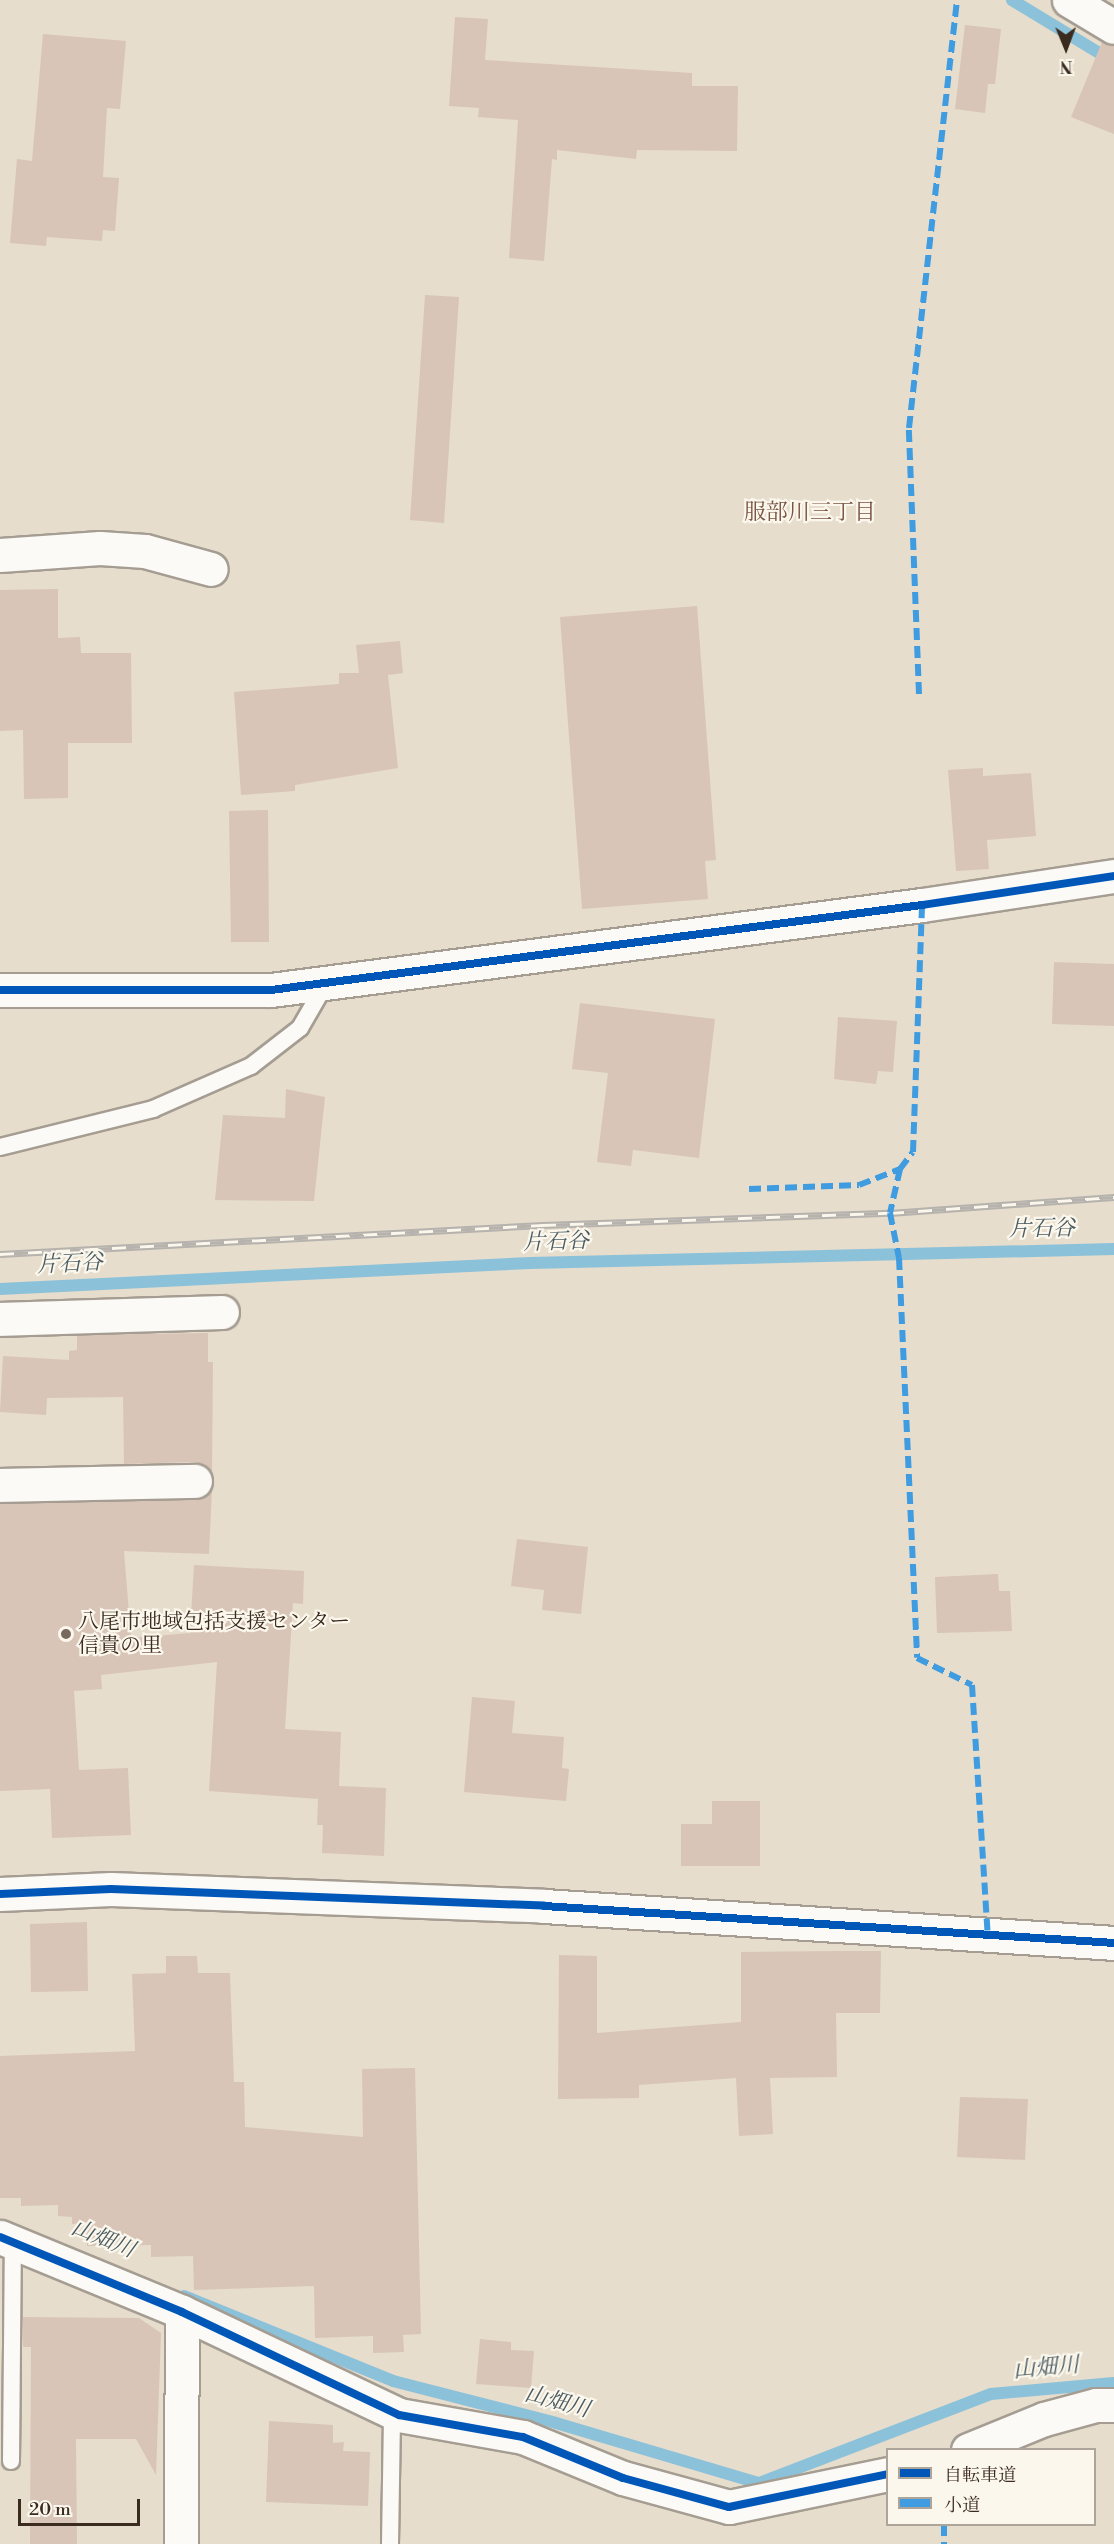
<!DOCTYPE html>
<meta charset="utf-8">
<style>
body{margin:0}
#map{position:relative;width:1114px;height:2544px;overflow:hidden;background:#e6ddcc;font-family:"Libre Bodoni","Noto Serif JP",serif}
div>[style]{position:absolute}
.stream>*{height:12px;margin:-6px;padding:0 6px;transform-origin:6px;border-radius:6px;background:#8cc1da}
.building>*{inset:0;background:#d8c5b7}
.roads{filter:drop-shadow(2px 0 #a59d92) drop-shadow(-2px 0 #a59d92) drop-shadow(0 2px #a59d92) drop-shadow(0 -2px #a59d92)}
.lane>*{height:16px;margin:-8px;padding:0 8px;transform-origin:8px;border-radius:8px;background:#fbfaf7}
.street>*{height:33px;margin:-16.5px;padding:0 16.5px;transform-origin:16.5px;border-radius:16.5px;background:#fbfaf7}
.rail>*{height:7px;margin-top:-3.5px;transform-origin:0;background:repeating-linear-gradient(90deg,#fbf7ec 0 14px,#b6b2ae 0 28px);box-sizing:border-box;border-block:2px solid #b6b2ae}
.quiet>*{height:6px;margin-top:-3px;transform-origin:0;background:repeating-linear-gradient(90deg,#3f9ce0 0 12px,transparent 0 18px)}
.cycleway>*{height:8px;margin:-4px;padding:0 4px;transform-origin:4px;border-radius:4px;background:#0057b8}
.dots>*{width:16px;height:16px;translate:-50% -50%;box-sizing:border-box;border:3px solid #fbf7ec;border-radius:50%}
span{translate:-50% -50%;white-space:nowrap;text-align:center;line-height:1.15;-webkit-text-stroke:4.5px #fbf7ec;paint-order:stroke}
.poi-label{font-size:21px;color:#3b2a1e}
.left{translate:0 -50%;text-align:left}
.neighbourhood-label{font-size:22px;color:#7a5442}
.water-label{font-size:22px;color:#4a5b62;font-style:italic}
.legend{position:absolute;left:886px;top:2448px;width:210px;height:78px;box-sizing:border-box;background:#fbf7ec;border:2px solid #aea59a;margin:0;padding:8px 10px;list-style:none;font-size:18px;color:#3b2a1e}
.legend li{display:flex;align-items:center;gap:12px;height:30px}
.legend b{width:30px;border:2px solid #aea59a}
.north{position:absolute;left:1036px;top:18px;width:60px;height:60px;-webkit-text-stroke:4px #fbf7ec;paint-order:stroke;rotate:179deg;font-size:16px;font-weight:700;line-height:24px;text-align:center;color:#3b2a1e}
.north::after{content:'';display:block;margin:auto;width:21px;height:27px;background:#3b2a1e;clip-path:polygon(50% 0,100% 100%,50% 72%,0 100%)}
.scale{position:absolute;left:18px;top:2499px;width:122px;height:27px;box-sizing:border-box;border:3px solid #3b2a1e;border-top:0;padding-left:8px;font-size:18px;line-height:21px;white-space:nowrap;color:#3b2a1e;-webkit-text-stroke:4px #fbf7ec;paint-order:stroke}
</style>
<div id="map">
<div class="stream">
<i style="left:1012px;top:0;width:119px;rotate:31.3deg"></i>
<i style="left:0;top:1289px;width:531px;rotate:-2.81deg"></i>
<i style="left:530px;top:1263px;width:584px;rotate:-1.37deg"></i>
<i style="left:184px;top:2296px;width:226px;rotate:22.1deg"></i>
<i style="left:393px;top:2381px;width:168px;rotate:14.4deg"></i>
<i style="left:556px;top:2423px;width:212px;rotate:16.5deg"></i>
<i style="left:759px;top:2483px;width:248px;rotate:-21deg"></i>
<i style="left:991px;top:2394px;width:123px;rotate:-5.1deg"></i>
</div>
<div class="building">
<i style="clip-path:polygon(455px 17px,488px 19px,485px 60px,692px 73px,692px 86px,738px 86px,737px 151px,637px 150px,636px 159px,557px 150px,557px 160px,552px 159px,544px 261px,509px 258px,518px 120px,478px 117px,479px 108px,449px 106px)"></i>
<i style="clip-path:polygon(965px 25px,1001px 29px,995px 84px,988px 84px,985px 113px,955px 109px)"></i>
<i style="clip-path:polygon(43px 34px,126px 41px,120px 109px,107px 108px,103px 177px,119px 178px,115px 231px,103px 230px,102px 241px,47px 237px,46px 246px,10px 243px,17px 159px,32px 161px)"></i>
<i style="clip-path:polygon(1102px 42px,1114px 46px,1114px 134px,1071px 117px)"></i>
<i style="clip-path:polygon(425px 295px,459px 297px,444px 523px,410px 520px)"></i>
<i style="clip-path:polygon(58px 589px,58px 638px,80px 637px,81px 653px,131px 653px,132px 743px,68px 743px,68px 798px,24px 799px,23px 730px,0 731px,0 590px)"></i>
<i style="clip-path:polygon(697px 606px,716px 860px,705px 861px,708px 899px,582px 909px,560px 617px)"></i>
<i style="clip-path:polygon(400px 641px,403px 673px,388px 675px,398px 768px,295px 785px,295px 791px,241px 795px,234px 692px,339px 684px,339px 673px,359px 673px,356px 645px)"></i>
<i style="clip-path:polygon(983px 768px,983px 776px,1031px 773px,1036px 836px,987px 840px,989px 869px,956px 871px,948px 770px)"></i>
<i style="clip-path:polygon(268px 810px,269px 942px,231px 942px,229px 811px)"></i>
<i style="clip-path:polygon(1054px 962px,1114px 964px,1114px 1026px,1052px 1024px)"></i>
<i style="clip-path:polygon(580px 1003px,715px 1019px,699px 1158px,633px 1150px,631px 1166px,597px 1162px,608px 1073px,572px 1069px)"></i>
<i style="clip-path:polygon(838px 1017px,897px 1021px,893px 1072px,878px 1071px,876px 1084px,834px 1079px)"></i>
<i style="clip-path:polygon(286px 1089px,325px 1097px,314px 1201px,215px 1200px,223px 1115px,285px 1118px)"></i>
<i style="clip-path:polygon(208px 1333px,208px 1362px,213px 1362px,212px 1475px,205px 1465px,195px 1462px,124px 1464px,123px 1397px,47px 1398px,46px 1415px,0 1412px,3px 1356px,69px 1360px,69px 1351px,77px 1350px,77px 1335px)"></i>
<i style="clip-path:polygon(212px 1489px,209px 1554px,124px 1551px,131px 1638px,190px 1633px,194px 1565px,304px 1571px,303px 1604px,293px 1603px,285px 1729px,341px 1732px,339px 1786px,386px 1788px,384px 1856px,322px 1853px,323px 1825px,317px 1825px,318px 1799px,209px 1791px,217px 1662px,101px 1675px,102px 1689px,74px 1691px,79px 1770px,128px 1768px,131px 1835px,52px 1838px,50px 1789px,0 1791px,0 1504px,195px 1500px)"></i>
<i style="clip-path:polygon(517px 1539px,588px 1547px,581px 1614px,542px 1610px,544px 1590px,511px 1586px)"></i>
<i style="clip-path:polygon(998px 1574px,999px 1591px,1010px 1591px,1012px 1631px,937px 1633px,935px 1577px)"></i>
<i style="clip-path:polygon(472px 1697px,515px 1701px,512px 1733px,564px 1737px,562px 1768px,569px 1769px,566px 1801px,464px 1792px)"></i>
<i style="clip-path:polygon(712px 1801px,760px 1801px,760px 1866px,681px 1866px,681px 1824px,712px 1824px)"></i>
<i style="clip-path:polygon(87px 1922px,88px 1991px,31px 1992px,30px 1924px)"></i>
<i style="clip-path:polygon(840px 1951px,881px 1951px,880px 2013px,836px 2013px,837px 2077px,770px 2078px,773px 2134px,739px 2136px,736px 2078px,639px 2085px,639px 2098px,558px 2099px,559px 1955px,597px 1956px,597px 2033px,741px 2022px,741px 1952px)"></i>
<i style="clip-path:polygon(166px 1956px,197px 1956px,198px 1973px,230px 1973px,234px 2082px,244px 2082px,245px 2127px,363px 2137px,362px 2069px,415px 2068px,421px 2334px,403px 2335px,404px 2352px,373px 2353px,373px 2336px,315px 2338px,314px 2286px,194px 2290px,193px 2256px,151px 2257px,151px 2245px,87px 2246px,86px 2223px,72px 2224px,72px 2217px,58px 2216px,58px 2205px,21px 2206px,21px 2198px,0 2198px,0 2056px,135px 2051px,132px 1974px,166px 1973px)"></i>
<i style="clip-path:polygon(960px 2097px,1028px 2099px,1025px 2160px,957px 2157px)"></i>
<i style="clip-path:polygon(23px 2317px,139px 2318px,161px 2333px,156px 2475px,136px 2439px,76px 2439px,77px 2544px,30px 2544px,31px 2347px,23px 2347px)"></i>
<i style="clip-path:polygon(480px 2339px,511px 2342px,511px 2350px,534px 2351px,531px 2388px,476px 2384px)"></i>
<i style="clip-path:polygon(269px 2421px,333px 2425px,333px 2443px,344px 2442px,343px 2451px,370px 2452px,368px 2506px,266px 2502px)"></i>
</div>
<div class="roads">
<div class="lane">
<i style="left:0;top:1147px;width:158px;rotate:-13.9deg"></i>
<i style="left:153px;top:1109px;width:107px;rotate:-23.7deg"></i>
<i style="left:251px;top:1066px;width:62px;rotate:-37.8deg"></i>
<i style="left:300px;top:1028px;width:52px;rotate:-60deg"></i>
<i style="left:11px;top:2461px;width:218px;rotate:-89.5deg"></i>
<i style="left:390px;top:2544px;width:132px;rotate:-89.1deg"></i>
</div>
<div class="street">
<i style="left:1069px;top:0;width:52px;rotate:31deg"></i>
<i style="left:0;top:555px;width:100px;rotate:-4deg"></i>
<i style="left:100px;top:548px;width:45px;rotate:3.8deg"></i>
<i style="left:145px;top:551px;width:68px;rotate:15.3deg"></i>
<i style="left:0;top:990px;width:271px"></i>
<i style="left:271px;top:990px;width:657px;rotate:-7.44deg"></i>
<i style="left:922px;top:905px;width:194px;rotate:-8.6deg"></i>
<i style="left:0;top:1319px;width:222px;rotate:-1.8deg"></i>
<i style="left:0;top:1485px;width:195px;rotate:-1.2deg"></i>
<i style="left:0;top:1894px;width:111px;rotate:-2.6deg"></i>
<i style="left:111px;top:1889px;width:433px;rotate:2.2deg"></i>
<i style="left:544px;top:1906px;width:571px;rotate:3.71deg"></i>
<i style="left:0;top:2237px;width:197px;rotate:22.4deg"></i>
<i style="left:182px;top:2312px;width:240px;rotate:25.4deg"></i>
<i style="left:399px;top:2415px;width:126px;rotate:10.1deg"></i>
<i style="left:523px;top:2437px;width:108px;rotate:22.3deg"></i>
<i style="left:623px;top:2478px;width:110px;rotate:15.3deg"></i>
<i style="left:729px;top:2507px;width:162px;rotate:-11.7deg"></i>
<i style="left:968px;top:2450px;width:82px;rotate:-22.2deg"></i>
<i style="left:1044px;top:2419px;width:54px;rotate:-15.1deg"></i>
<i style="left:1096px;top:2405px;width:18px"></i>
<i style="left:181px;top:2544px;width:232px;rotate:-89.8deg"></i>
</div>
</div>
<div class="rail">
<i style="left:0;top:1254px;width:543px;rotate:-3.06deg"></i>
<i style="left:542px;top:1225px;width:348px;rotate:-2deg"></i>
<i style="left:890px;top:1213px;width:225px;rotate:-4.1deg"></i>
</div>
<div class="quiet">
<i style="left:919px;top:694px;width:266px;rotate:-92.2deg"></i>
<i style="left:909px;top:428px;width:431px;rotate:-83.6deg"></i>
<i style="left:900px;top:1169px;width:45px;rotate:102.8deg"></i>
<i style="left:890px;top:1213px;width:46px;rotate:78.7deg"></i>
<i style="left:899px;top:1258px;width:400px;rotate:87.4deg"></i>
<i style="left:917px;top:1658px;width:61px;rotate:26.1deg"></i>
<i style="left:972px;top:1685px;width:253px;rotate:86.4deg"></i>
<i style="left:749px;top:1189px;width:110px;rotate:-2.1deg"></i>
<i style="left:859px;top:1185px;width:44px;rotate:-21.3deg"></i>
<i style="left:900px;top:1169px;width:21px;rotate:-53deg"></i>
<i style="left:913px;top:1152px;width:247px;rotate:-87.9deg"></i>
<i style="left:944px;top:2524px;width:20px;rotate:90deg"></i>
</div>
<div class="cycleway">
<i style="left:0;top:990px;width:271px"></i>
<i style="left:271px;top:990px;width:657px;rotate:-7.44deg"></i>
<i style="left:922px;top:905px;width:194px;rotate:-8.6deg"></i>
<i style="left:0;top:1894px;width:111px;rotate:-2.6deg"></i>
<i style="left:111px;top:1889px;width:433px;rotate:2.2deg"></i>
<i style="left:544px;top:1906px;width:571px;rotate:3.71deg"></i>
<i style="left:0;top:2237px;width:197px;rotate:22.4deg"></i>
<i style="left:182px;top:2312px;width:240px;rotate:25.4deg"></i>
<i style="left:399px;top:2415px;width:126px;rotate:10.1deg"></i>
<i style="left:523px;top:2437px;width:108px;rotate:22.3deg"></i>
<i style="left:623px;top:2478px;width:110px;rotate:15.3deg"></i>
<i style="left:729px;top:2507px;width:162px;rotate:-11.7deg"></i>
</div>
<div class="dots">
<i style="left:66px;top:1634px;background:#77695b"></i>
</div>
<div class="poi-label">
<span class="left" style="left:78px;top:1634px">八尾市地域包括支援センター<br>信貴の里</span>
</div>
<div class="neighbourhood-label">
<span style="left:810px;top:513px">服部川三丁目</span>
</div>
<div class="water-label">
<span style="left:1042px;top:1229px;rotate:-1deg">片石谷</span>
<span style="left:556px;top:1242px;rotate:-2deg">片石谷</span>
<span style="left:70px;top:1264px;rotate:-3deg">片石谷</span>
<span style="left:103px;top:2239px;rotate:22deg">山畑川</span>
<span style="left:1046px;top:2368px;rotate:-5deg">山畑川</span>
<span style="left:557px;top:2402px;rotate:15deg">山畑川</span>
</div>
<ul class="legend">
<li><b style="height:8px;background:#0057b8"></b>自転車道</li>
<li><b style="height:8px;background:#3f9ce0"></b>小道</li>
</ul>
<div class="north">N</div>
<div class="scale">20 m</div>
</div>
